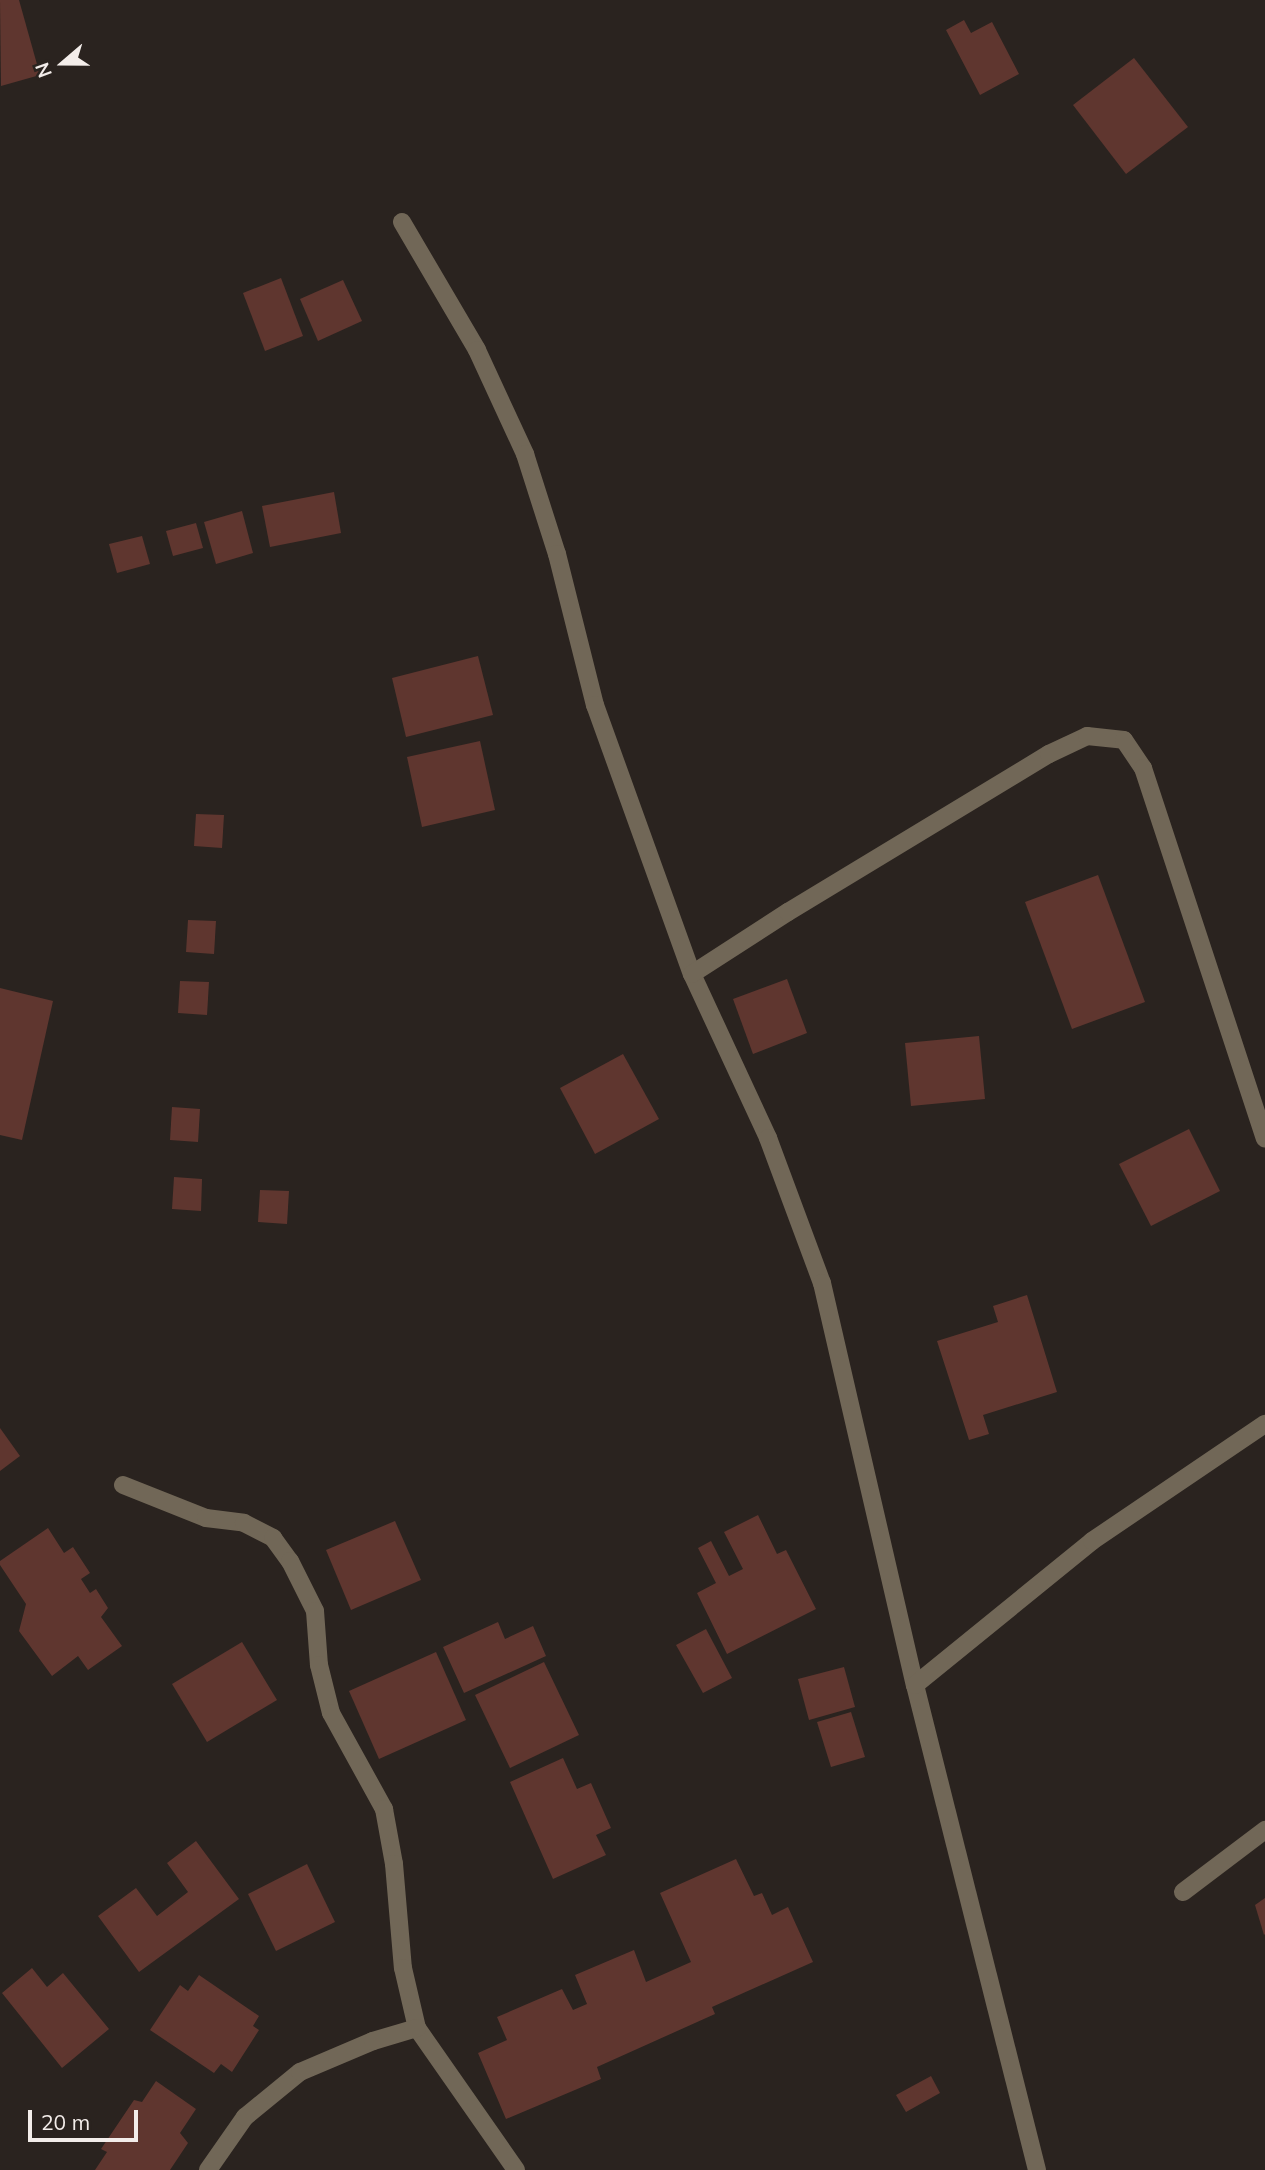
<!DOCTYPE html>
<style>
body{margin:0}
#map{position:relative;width:1265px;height:2170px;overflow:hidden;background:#2a231f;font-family:Mulish,sans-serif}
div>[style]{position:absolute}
.building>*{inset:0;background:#5f362f}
.street>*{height:18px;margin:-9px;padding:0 9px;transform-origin:9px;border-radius:9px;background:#716757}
span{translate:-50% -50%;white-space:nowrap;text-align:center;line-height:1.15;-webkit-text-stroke:5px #2a231f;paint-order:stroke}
.north{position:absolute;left:28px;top:28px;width:70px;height:70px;-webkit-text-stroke:5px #2a231f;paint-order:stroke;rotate:250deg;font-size:19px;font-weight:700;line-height:28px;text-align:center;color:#f3edea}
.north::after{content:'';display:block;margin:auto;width:24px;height:32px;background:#f3edea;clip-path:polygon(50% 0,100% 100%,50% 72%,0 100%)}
.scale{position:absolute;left:28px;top:2110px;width:110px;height:32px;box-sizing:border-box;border:4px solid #f3edea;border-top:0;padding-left:9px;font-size:21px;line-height:24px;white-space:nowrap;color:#f3edea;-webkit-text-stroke:5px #2a231f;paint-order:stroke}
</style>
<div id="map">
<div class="building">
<i style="clip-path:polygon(0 0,19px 0,40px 75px,1px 86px)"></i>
<i style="clip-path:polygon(964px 20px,971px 33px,992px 22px,1019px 74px,980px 95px,946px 30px)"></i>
<i style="clip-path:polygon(1134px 58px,1188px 127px,1126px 174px,1073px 105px)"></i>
<i style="clip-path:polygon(281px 278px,303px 336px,265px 351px,243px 293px)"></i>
<i style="clip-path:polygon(343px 280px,362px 321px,318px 341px,300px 299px)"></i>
<i style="clip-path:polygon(334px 492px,341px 533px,270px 547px,262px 506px)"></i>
<i style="clip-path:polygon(242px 511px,253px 553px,216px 564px,204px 522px)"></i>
<i style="clip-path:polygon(196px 523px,203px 548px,173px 556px,166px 531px)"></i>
<i style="clip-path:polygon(142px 536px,150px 564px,117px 573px,109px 544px)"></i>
<i style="clip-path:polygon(478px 656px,493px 715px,406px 737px,392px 678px)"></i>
<i style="clip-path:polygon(480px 741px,495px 810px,422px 827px,407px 757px)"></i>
<i style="clip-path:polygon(196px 814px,224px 815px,222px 848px,194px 846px)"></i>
<i style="clip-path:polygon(1098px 875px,1145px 1002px,1072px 1029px,1025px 902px)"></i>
<i style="clip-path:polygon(188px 920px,216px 921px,214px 954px,186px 952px)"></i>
<i style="clip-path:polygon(787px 979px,807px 1033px,753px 1054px,733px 999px)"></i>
<i style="clip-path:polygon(180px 981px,209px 982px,207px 1015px,178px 1013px)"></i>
<i style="clip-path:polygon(0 988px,53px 1001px,22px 1140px,0 1135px)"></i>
<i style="clip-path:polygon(979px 1036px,985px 1099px,911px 1106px,905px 1043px)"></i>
<i style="clip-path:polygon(623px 1054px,659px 1119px,595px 1154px,560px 1088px)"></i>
<i style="clip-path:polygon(172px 1107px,200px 1109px,198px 1142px,170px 1140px)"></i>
<i style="clip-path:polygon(1189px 1129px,1220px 1191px,1151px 1226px,1119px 1164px)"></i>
<i style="clip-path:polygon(174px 1177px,202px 1179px,201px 1211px,172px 1209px)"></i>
<i style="clip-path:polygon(260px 1190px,289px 1191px,287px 1224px,258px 1222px)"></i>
<i style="clip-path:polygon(1027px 1295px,1057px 1392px,983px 1415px,989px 1434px,969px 1440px,937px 1341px,998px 1322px,993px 1306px)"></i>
<i style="clip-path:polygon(0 1428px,20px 1456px,0 1471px)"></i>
<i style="clip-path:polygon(758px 1515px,777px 1554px,786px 1550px,816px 1609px,727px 1654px,697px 1593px,716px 1583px,698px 1548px,711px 1541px,729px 1576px,743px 1569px,724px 1532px)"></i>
<i style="clip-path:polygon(395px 1521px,421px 1580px,351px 1610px,326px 1550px)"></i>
<i style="clip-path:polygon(48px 1528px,64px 1553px,73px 1547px,90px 1573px,81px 1579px,90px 1593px,96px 1589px,108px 1608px,101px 1617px,122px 1646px,88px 1670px,78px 1656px,52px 1676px,19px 1631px,26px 1604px,0 1565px,0 1561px)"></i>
<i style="clip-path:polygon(498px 1622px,505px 1639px,533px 1626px,546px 1656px,464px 1693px,443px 1647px)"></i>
<i style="clip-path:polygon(706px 1629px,732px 1678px,703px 1693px,676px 1645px)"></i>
<i style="clip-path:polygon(242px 1642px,277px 1700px,207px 1742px,172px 1684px)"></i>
<i style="clip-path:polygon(436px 1652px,466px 1720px,379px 1759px,349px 1691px)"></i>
<i style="clip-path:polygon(544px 1662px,579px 1735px,510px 1768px,475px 1695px)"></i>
<i style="clip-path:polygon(844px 1667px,855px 1707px,809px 1720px,798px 1679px)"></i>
<i style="clip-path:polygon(851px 1712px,865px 1757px,831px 1767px,817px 1722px)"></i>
<i style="clip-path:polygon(563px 1758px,577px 1789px,591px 1783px,611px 1828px,596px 1835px,606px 1855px,553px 1879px,510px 1782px)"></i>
<i style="clip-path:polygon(196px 1841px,239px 1899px,139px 1972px,98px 1916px,136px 1888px,157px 1916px,188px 1892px,167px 1863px)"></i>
<i style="clip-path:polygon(736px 1859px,754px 1896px,762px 1893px,772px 1915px,788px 1907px,813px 1962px,712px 2007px,715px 2014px,597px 2067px,601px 2079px,506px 2119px,478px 2053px,507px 2040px,497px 2017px,562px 1989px,573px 2010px,587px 2004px,575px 1975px,634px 1950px,646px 1982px,691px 1962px,660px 1893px)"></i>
<i style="clip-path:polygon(307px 1864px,335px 1922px,276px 1951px,248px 1894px)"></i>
<i style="clip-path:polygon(1265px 1898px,1265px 1934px,1264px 1935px,1255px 1905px)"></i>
<i style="clip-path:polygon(32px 1968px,47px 1987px,63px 1973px,109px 2029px,62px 2068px,2px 1993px)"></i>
<i style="clip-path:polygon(199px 1975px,259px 2016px,253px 2026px,259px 2030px,232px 2072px,221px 2064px,214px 2073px,150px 2030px,180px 1985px,188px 1991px)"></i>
<i style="clip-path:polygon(931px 2076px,940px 2093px,906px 2112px,896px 2095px)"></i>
<i style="clip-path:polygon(156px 2081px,196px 2109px,180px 2133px,188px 2143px,170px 2170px,95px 2170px,107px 2152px,101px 2149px,134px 2100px,142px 2102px)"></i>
</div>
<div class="street">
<i style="left:402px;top:222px;width:148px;rotate:59.6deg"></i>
<i style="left:477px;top:350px;width:115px;rotate:65.2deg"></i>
<i style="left:525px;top:454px;width:105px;rotate:72.3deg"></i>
<i style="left:557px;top:554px;width:156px;rotate:75.9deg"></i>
<i style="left:595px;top:705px;width:286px;rotate:70.2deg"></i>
<i style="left:692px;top:974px;width:181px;rotate:65.1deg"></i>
<i style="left:768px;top:1138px;width:155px;rotate:69.6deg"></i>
<i style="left:822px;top:1283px;width:413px;rotate:77deg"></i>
<i style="left:915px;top:1685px;width:500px;rotate:75.88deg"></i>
<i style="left:692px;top:974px;width:114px;rotate:-32.9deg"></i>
<i style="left:788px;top:912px;width:305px;rotate:-31.2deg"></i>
<i style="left:1049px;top:754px;width:42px;rotate:-25.3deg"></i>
<i style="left:1087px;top:736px;width:37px;rotate:6deg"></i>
<i style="left:1124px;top:740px;width:34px;rotate:56deg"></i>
<i style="left:1143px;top:768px;width:390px;rotate:71.8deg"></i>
<i style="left:123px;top:1485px;width:89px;rotate:21.7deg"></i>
<i style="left:206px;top:1518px;width:38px;rotate:7deg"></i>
<i style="left:244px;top:1523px;width:33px;rotate:27deg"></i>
<i style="left:273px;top:1538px;width:29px;rotate:54deg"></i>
<i style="left:290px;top:1561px;width:56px;rotate:63.4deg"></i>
<i style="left:315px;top:1611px;width:54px;rotate:85.8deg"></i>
<i style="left:319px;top:1665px;width:49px;rotate:76deg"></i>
<i style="left:331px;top:1713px;width:110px;rotate:61.1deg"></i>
<i style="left:384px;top:1809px;width:56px;rotate:79.7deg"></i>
<i style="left:394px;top:1864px;width:104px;rotate:85.1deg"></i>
<i style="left:403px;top:1968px;width:62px;rotate:76.9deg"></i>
<i style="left:417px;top:2028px;width:173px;rotate:55.1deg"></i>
<i style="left:915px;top:1685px;width:228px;rotate:-39.1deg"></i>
<i style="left:1092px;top:1541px;width:209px;rotate:-34.1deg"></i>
<i style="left:1183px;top:1892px;width:103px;rotate:-37.1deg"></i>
<i style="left:208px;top:2170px;width:65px;rotate:-55.1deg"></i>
<i style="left:245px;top:2117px;width:71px;rotate:-39.3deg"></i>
<i style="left:300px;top:2072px;width:79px;rotate:-23deg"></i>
<i style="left:373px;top:2041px;width:46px;rotate:-16.5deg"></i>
</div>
<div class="north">N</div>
<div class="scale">20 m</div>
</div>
